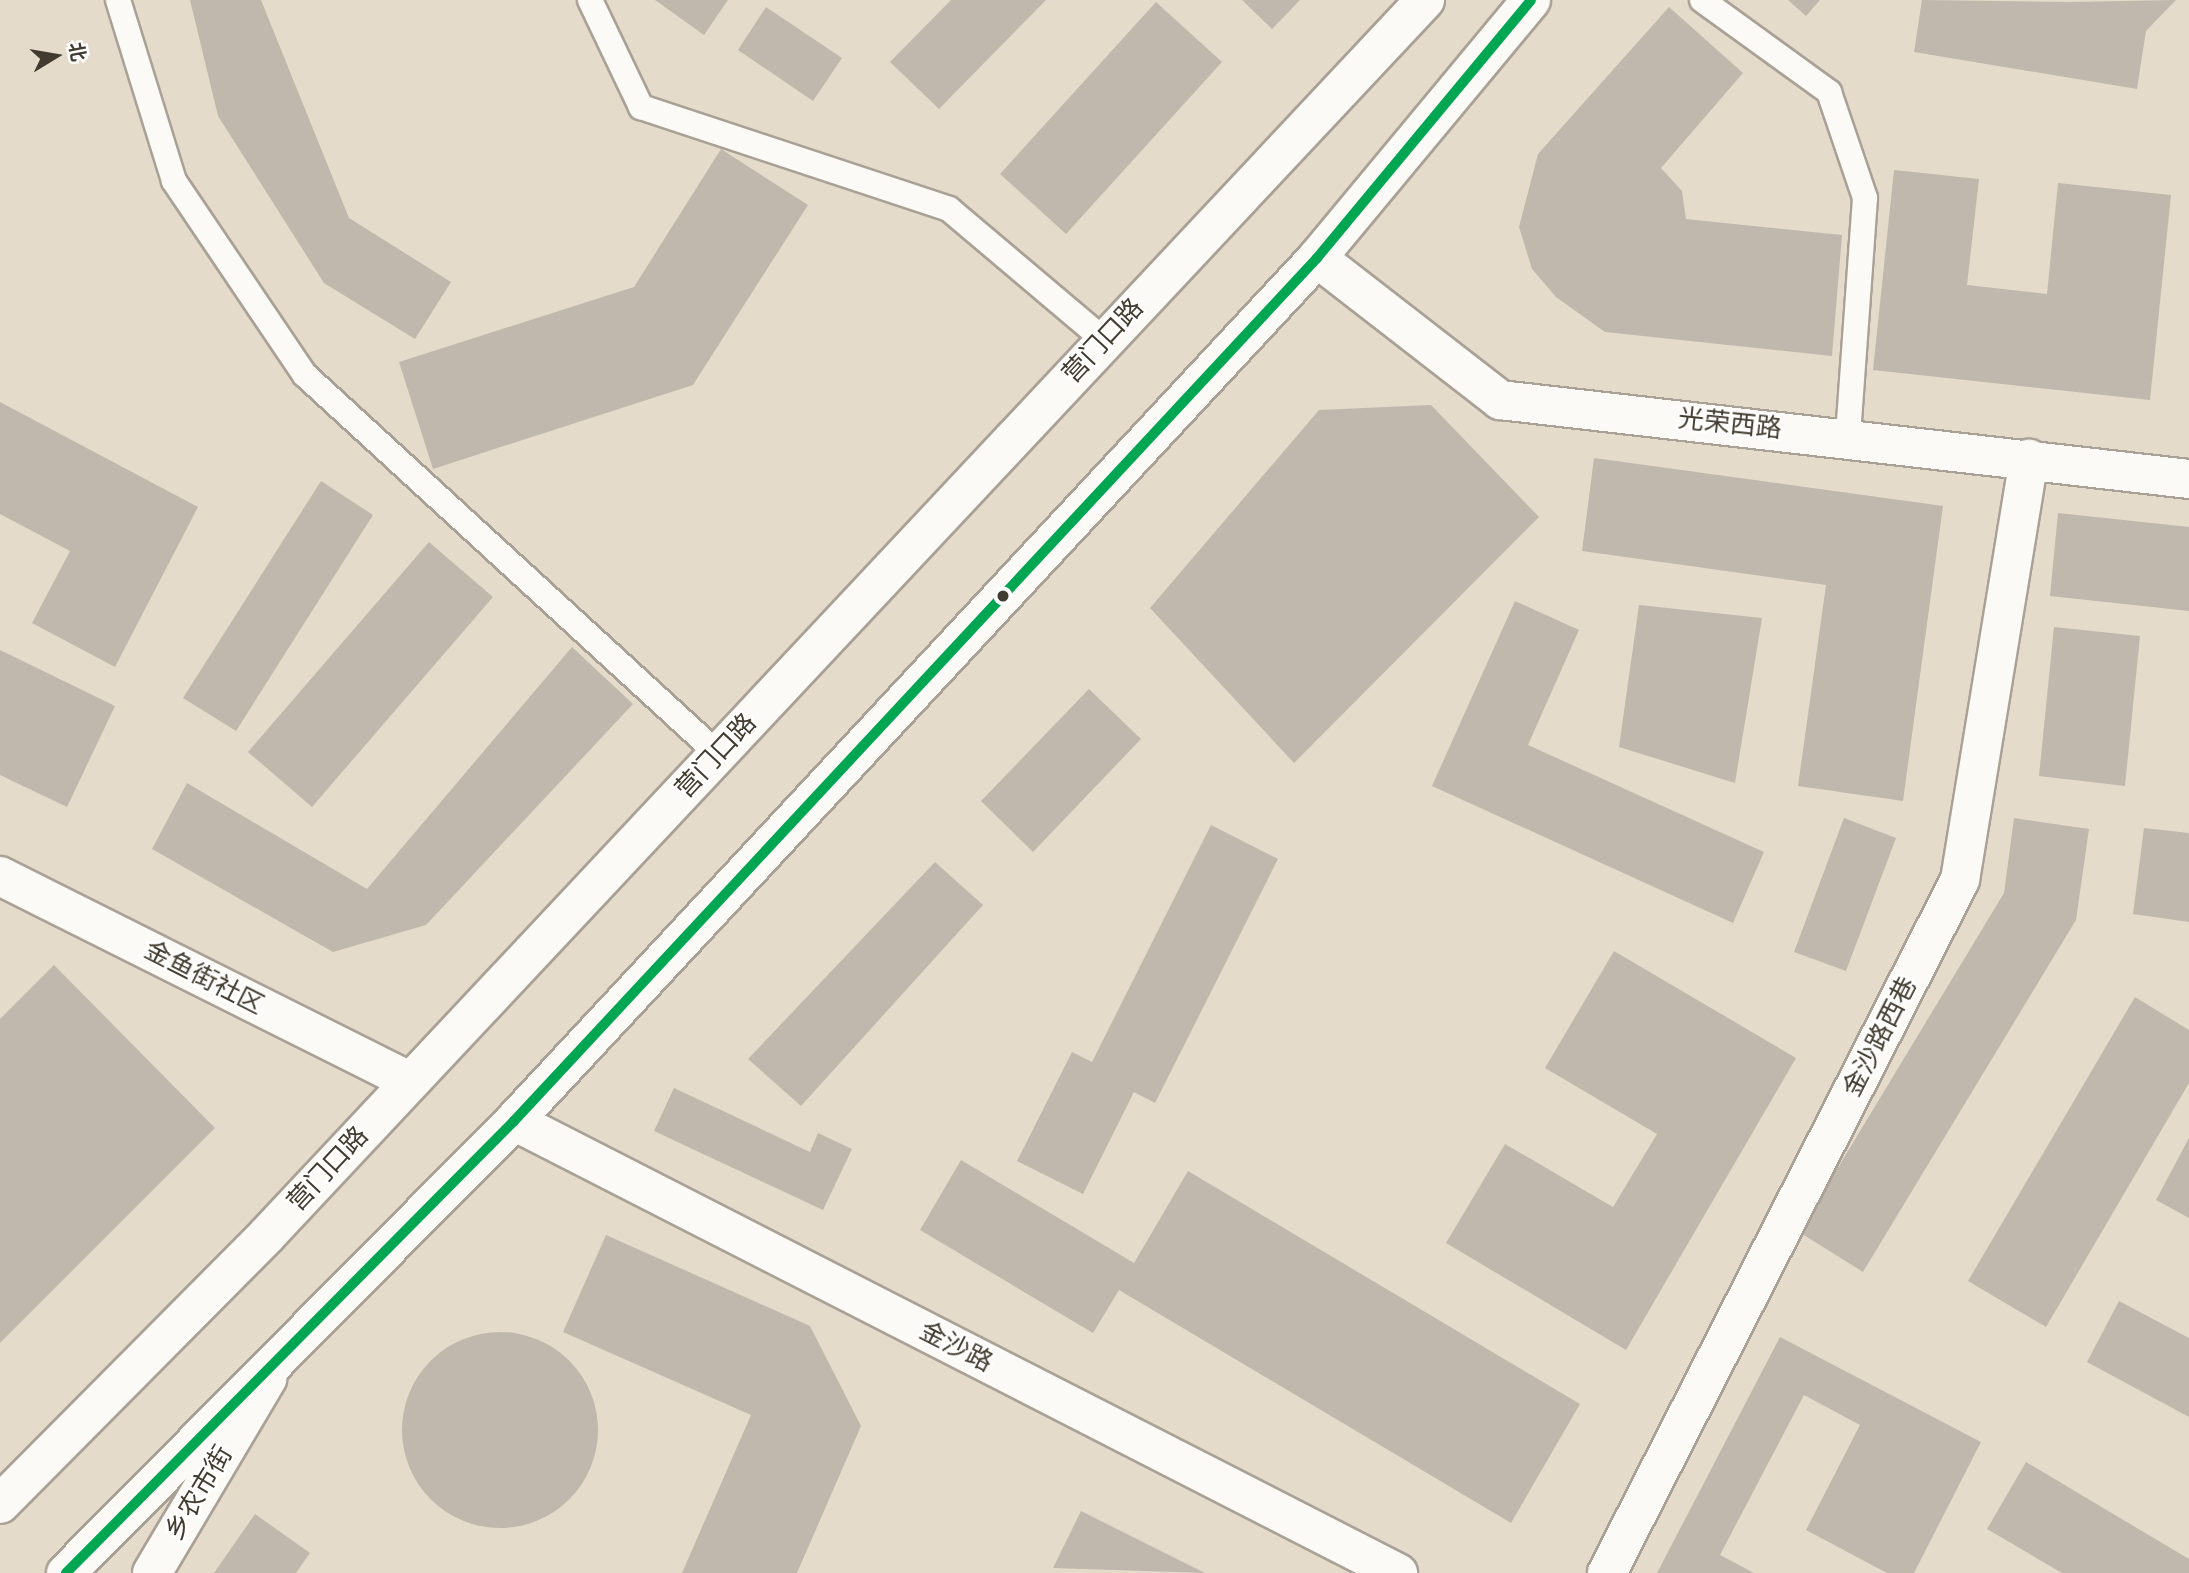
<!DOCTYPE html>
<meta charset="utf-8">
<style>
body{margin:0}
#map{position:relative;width:2189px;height:1573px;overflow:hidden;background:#e5dbcb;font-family:Karla,"Noto Sans SC",sans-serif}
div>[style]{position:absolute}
.building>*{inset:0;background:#c0b8ac}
.round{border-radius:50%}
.roads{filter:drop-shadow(2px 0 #a9a195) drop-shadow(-2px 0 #a9a195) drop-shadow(0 2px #a9a195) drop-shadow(0 -2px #a9a195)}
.lane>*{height:24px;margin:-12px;padding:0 12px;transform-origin:12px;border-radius:12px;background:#fbfaf7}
.street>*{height:38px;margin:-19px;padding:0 19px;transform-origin:19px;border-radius:19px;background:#fbfaf7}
.secondary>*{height:38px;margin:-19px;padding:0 19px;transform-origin:19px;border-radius:19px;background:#fbfaf7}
.highway>*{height:38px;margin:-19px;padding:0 19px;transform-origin:19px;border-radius:19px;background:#fbfaf7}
.bus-1>*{height:10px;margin:-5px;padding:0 5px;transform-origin:5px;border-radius:5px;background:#00a651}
.dots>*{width:19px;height:19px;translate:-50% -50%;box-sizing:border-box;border:4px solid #fff;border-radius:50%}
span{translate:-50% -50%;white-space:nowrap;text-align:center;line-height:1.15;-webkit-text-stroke:5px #fff;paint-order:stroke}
.street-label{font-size:26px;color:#423b2f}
.north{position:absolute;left:21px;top:21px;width:70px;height:70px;-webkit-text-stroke:5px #fff;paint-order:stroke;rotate:79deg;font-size:19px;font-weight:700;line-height:28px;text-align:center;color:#423b2f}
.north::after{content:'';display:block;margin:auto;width:24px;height:32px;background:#423b2f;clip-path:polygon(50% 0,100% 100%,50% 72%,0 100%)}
</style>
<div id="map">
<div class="building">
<i style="clip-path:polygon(190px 0,261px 0,349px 218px,451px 282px,415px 339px,324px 283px,218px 116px)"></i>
<i style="clip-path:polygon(655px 0,728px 0,704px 35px)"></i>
<i style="clip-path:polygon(951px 0,1046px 0,939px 109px,890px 62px)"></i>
<i style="clip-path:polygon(1242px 0,1300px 0,1272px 29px)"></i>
<i style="clip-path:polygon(1788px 0,1820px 0,1806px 16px)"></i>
<i style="clip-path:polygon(1922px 0,2070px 2px,2176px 0,2146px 31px,2137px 89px,1914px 52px)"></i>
<i style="clip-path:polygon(1156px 2px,1222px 62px,1066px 234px,1000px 174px)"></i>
<i style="clip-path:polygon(766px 7px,842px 58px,813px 101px,738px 50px)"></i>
<i style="clip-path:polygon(1669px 7px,1743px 73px,1661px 168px,1682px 191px,1686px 219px,1842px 235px,1832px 356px,1605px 332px,1556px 297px,1532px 269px,1519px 227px,1538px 154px)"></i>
<i style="clip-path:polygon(721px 149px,808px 205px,693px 385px,433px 469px,399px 362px,634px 287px)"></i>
<i style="clip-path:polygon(1894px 170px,1979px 179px,1967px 285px,2047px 294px,2058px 183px,2171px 195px,2150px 400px,1873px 370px)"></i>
<i style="clip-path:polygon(0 402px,198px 507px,115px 667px,32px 623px,70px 551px,0 514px)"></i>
<i style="clip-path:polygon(1431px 405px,1539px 517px,1294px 763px,1150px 608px,1319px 410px)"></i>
<i style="clip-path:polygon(1594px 458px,1943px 506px,1903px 801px,1798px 786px,1826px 585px,1582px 551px)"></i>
<i style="clip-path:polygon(321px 481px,373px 515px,236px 731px,183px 698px)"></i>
<i style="clip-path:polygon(2058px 513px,2189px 527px,2189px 611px,2050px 596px)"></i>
<i style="clip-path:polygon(429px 542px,493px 597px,312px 807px,248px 752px)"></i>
<i style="clip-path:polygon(1515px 601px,1579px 630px,1528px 745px,1764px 852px,1733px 923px,1432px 786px)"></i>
<i style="clip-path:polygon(1639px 605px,1762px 618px,1735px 783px,1619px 747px)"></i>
<i style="clip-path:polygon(2054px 627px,2140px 636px,2125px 786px,2039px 776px)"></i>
<i style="clip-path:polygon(572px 647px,633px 704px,426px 925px,333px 952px,152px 849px,187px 783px,367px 889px)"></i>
<i style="clip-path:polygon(0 650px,115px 706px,67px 807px,0 775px)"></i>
<i style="clip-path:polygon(1089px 689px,1141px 739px,1033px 852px,981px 801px)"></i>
<i style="clip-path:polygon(1844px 818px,1896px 838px,1846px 971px,1794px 952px)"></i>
<i style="clip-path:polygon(2014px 818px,2089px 829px,2076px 920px,1863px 1272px,1799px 1232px,2004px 893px)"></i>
<i style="clip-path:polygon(1211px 825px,1278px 859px,1155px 1103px,1134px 1092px,1083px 1194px,1017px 1161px,1072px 1052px,1092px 1062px)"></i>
<i style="clip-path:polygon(2144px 828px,2189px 833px,2189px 922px,2133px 914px)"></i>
<i style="clip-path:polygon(935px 862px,983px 905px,801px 1106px,748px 1059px)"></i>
<i style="clip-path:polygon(1614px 951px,1796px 1058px,1626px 1350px,1446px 1243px,1505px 1144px,1613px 1207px,1657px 1134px,1545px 1068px)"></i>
<i style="clip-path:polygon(54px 965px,215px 1128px,0 1343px,0 1019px)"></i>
<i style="clip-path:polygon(2135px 997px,2189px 1030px,2189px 1083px,2046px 1327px,1968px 1281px)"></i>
<i style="clip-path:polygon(674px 1088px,810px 1152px,818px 1133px,852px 1149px,823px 1210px,654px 1131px)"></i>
<i style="clip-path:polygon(2189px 1138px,2189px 1218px,2156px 1200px)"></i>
<i style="clip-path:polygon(961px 1160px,1134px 1263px,1188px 1171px,1580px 1404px,1511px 1523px,1119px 1290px,1093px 1333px,920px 1230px)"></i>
<i style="clip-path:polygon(606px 1235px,810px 1326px,861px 1426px,797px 1573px,682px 1573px,751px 1415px,563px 1332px)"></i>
<i style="clip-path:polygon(2119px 1301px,2189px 1338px,2189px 1417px,2087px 1362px)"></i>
<i class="round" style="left:402px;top:1332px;width:196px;height:196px"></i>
<i style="clip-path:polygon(1780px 1337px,1981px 1442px,1914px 1573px,1887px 1573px,1806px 1530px,1860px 1425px,1804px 1395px,1720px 1555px,1754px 1573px,1657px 1573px)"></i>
<i style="clip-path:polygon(2026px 1462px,2189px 1559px,2189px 1573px,2062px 1573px,1987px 1529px)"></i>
<i style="clip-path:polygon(1081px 1511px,1205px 1573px,1053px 1568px)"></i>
<i style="clip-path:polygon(255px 1514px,310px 1553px,296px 1573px,214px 1573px)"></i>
</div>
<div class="roads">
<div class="lane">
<i style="left:118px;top:0;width:189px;rotate:72.8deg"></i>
<i style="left:174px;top:181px;width:234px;rotate:56deg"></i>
<i style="left:305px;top:375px;width:561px;rotate:42.54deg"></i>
<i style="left:590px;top:0;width:119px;rotate:64.5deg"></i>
<i style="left:641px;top:107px;width:324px;rotate:18.3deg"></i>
<i style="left:949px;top:209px;width:203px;rotate:40.2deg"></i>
<i style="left:1702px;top:0;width:157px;rotate:35.9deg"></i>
<i style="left:1829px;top:92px;width:112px;rotate:71.2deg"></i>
<i style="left:1865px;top:198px;width:240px;rotate:94.1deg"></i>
</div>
<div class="street">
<i style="left:1317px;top:258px;width:232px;rotate:37.8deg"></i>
<i style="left:1500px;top:400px;width:694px;rotate:6.54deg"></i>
<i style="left:152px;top:1573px;width:226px;rotate:-59.3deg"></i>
<i style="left:1607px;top:1573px;width:778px;rotate:-63.01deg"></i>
<i style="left:1960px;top:880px;width:427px;rotate:-80.7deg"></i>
</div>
<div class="secondary">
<i style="left:0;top:876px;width:457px;rotate:26.6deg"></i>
<i style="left:514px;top:1121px;width:993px;rotate:27.08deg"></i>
</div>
<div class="highway">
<i style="left:0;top:1504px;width:379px;rotate:-45.2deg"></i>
<i style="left:267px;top:1235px;width:1693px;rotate:-46.84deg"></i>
<i style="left:66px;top:1573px;width:636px;rotate:-45.25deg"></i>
<i style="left:514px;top:1121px;width:1179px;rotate:-47.06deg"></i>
<i style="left:1317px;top:258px;width:335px;rotate:-50.3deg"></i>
</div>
</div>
<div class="bus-1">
<i style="left:66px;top:1573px;width:636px;rotate:-45.25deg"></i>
<i style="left:514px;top:1121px;width:1179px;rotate:-47.06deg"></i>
<i style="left:1317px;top:258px;width:335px;rotate:-50.3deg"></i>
</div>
<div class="dots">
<i style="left:1003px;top:596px;background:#423b2f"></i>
</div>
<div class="street-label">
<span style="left:1103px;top:341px;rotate:-47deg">营门口路</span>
<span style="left:1730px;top:424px;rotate:6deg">光荣西路</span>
<span style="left:716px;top:756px;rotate:-47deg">营门口路</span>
<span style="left:204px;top:978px;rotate:27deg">金鱼街社区</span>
<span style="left:1880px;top:1037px;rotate:-63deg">金沙路西巷</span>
<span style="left:328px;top:1169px;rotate:-47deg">营门口路</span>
<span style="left:956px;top:1347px;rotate:27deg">金沙路</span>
<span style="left:199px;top:1493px;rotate:-59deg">乡农市街</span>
</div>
<div class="north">北</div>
</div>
